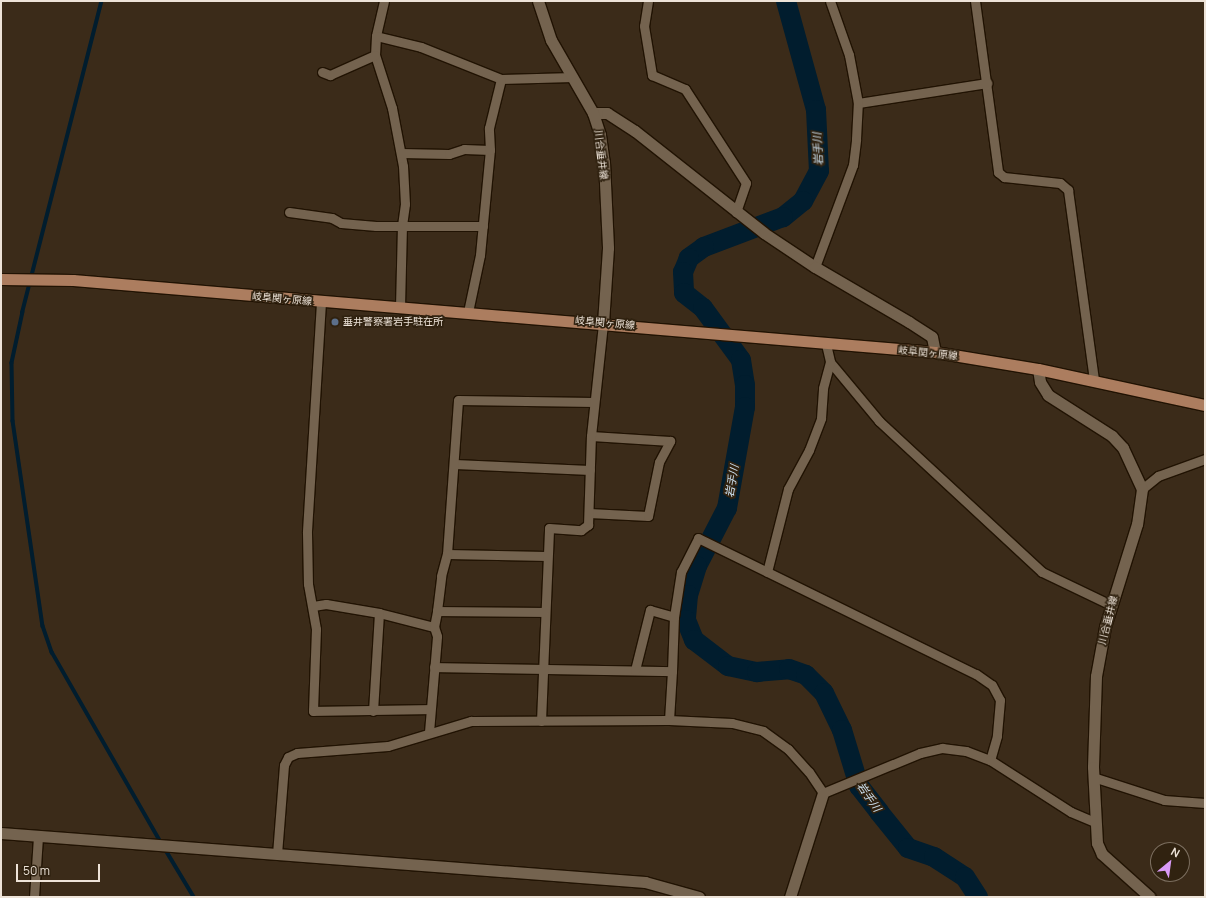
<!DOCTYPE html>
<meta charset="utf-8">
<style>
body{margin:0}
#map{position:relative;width:1206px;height:898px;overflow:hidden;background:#3b2b19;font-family:Manrope,"Noto Sans JP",sans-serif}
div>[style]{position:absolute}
.stream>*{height:3.5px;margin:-1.75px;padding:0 1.75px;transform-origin:1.75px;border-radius:1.75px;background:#011d2e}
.river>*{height:20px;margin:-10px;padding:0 10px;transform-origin:10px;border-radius:10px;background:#011d2e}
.roads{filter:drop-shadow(1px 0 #211303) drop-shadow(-1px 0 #211303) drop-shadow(0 1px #211303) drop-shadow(0 -1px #211303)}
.minor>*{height:9px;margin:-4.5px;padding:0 4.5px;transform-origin:4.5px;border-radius:4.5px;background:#74634f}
.tertiary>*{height:11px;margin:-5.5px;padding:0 5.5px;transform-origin:5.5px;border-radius:5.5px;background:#74634f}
.secondary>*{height:11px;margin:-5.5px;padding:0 5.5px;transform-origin:5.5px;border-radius:5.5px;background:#74634f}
.primary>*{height:11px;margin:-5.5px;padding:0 5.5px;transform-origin:5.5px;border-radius:5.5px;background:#ac7d5f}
.dots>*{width:11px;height:11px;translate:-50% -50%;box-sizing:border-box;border:2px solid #302210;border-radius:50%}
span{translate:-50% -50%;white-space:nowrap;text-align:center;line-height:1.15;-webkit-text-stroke:3.5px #302210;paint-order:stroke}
.street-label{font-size:10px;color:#ede3d8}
.poi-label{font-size:10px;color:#ede3d8}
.left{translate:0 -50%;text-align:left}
.water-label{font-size:11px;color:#cce0ef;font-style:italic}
.frame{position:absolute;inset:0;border:2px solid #ede3d8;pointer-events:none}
.north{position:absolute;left:1150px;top:842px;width:40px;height:40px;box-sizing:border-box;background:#302210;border:1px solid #7c6f60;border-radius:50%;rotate:29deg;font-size:11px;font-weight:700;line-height:16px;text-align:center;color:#ede3d8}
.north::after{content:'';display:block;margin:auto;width:14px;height:18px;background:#d99af7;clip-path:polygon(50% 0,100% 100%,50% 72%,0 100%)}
.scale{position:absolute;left:16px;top:864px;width:84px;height:18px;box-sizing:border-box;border:2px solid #ede3d8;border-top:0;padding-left:5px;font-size:12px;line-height:14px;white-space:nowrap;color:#ede3d8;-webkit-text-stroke:3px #302210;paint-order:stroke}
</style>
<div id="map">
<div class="stream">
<i style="left:102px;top:1px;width:321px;rotate:104.3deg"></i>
<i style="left:23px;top:312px;width:52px;rotate:102.2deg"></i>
<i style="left:12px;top:363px;width:58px;rotate:89deg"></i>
<i style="left:13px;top:421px;width:207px;rotate:81.7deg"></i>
<i style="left:43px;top:626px;width:28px;rotate:71deg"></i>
<i style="left:52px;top:652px;width:219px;rotate:60.2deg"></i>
<i style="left:164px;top:847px;width:58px;rotate:59deg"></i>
</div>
<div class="river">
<i style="left:786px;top:1px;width:113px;rotate:74.6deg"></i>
<i style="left:816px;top:110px;width:61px;rotate:87.2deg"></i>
<i style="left:819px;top:171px;width:34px;rotate:118deg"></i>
<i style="left:803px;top:201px;width:26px;rotate:141deg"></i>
<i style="left:783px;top:217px;width:85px;rotate:159.2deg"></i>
<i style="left:704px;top:247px;width:19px;rotate:144deg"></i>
<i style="left:689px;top:258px;width:15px;rotate:113deg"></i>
<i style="left:683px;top:272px;width:21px;rotate:87deg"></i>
<i style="left:684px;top:293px;width:24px;rotate:38deg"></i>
<i style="left:703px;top:308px;width:64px;rotate:53.8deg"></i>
<i style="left:741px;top:360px;width:25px;rotate:81deg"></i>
<i style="left:745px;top:385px;width:22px;rotate:90deg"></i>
<i style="left:745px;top:407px;width:103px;rotate:100.1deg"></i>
<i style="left:727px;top:508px;width:65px;rotate:117.3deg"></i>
<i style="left:697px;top:566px;width:30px;rotate:107deg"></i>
<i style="left:688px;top:595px;width:25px;rotate:95deg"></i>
<i style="left:686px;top:620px;width:22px;rotate:68deg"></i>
<i style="left:694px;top:640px;width:43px;rotate:37.4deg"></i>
<i style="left:728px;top:666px;width:30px;rotate:12deg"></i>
<i style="left:757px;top:672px;width:32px;rotate:-5deg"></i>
<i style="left:789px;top:669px;width:18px;rotate:19deg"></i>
<i style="left:806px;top:675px;width:25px;rotate:45deg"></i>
<i style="left:824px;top:693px;width:41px;rotate:64.1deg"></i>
<i style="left:842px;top:730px;width:59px;rotate:73.1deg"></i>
<i style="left:859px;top:786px;width:33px;rotate:52deg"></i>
<i style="left:879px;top:812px;width:46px;rotate:51.1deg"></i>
<i style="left:908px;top:848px;width:28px;rotate:19deg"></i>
<i style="left:934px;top:857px;width:37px;rotate:33deg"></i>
<i style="left:965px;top:877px;width:24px;rotate:57deg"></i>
</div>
<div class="roads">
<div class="minor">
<i style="left:384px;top:1px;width:36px;rotate:103deg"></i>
<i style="left:376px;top:36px;width:19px;rotate:93deg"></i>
<i style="left:375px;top:55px;width:56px;rotate:72.2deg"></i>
<i style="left:392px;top:108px;width:59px;rotate:79.3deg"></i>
<i style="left:403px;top:166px;width:38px;rotate:87deg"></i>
<i style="left:405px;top:204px;width:21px;rotate:98deg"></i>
<i style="left:402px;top:225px;width:82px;rotate:91.4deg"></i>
<i style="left:648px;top:1px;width:25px;rotate:99deg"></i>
<i style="left:644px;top:26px;width:50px;rotate:80.7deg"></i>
<i style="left:652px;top:75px;width:36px;rotate:23deg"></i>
<i style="left:685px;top:89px;width:112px;rotate:57deg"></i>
<i style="left:746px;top:183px;width:31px;rotate:109deg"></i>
<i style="left:975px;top:1px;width:173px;rotate:82.3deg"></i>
<i style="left:998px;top:172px;width:8px;rotate:40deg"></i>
<i style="left:1004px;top:177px;width:56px;rotate:6.1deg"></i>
<i style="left:1060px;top:183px;width:11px;rotate:41deg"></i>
<i style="left:1068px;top:190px;width:192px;rotate:82.2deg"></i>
<i style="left:376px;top:36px;width:46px;rotate:13.7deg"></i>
<i style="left:421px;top:47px;width:86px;rotate:21.8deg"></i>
<i style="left:501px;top:79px;width:72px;rotate:-1.6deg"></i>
<i style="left:322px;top:72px;width:9px;rotate:21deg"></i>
<i style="left:330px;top:75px;width:49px;rotate:-24deg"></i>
<i style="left:858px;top:103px;width:131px;rotate:-8.8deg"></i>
<i style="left:401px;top:153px;width:48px;rotate:1.2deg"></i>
<i style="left:449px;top:154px;width:16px;rotate:-18deg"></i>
<i style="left:464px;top:149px;width:26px;rotate:2deg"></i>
<i style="left:289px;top:212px;width:43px;rotate:7.9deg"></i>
<i style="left:332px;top:218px;width:10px;rotate:29deg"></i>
<i style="left:341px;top:223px;width:35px;rotate:5deg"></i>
<i style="left:376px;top:226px;width:107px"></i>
<i style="left:815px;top:267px;width:109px;rotate:-69.6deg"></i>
<i style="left:853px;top:165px;width:26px;rotate:-83deg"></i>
<i style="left:856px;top:139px;width:36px;rotate:-87deg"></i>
<i style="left:858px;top:103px;width:49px;rotate:-100.6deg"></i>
<i style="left:849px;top:55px;width:57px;rotate:-109.4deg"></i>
<i style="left:321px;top:302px;width:231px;rotate:93.5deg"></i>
<i style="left:307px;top:533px;width:51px;rotate:88.9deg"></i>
<i style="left:308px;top:584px;width:46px;rotate:79.9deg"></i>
<i style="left:316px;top:629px;width:82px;rotate:92.1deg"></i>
<i style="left:313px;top:711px;width:117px;rotate:-1deg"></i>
<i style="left:468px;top:312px;width:58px;rotate:-78.1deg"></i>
<i style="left:480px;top:255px;width:105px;rotate:-84.6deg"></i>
<i style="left:490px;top:150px;width:22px;rotate:-93deg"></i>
<i style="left:489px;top:128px;width:50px;rotate:-76.2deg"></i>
<i style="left:826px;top:344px;width:18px;rotate:77deg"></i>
<i style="left:830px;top:362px;width:77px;rotate:50.3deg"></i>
<i style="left:879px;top:421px;width:222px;rotate:42.8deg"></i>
<i style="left:1042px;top:572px;width:76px;rotate:25.6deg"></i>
<i style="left:455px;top:464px;width:135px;rotate:2.5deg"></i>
<i style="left:1142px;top:489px;width:21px;rotate:-39deg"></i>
<i style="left:1158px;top:476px;width:50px;rotate:-19.9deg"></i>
<i style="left:589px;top:513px;width:59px;rotate:2.9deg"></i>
<i style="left:648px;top:516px;width:55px;rotate:-78.5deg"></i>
<i style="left:659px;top:462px;width:24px;rotate:-62deg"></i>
<i style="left:670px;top:441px;width:79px;rotate:-176.4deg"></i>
<i style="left:547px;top:556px;width:100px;rotate:-178.9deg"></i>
<i style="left:447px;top:554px;width:154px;rotate:-85.9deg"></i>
<i style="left:458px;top:400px;width:136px;rotate:0.8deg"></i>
<i style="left:767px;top:572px;width:86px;rotate:-75.8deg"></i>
<i style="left:788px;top:489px;width:44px;rotate:-61.7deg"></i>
<i style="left:809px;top:450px;width:34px;rotate:-69deg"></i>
<i style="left:821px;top:418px;width:30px;rotate:-86deg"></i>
<i style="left:823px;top:388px;width:27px;rotate:-75deg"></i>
<i style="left:313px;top:606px;width:13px;rotate:-9deg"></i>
<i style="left:326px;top:604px;width:54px;rotate:9.6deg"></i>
<i style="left:379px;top:613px;width:57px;rotate:14.3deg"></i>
<i style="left:437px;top:611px;width:35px;rotate:-83deg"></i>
<i style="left:441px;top:576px;width:23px;rotate:-75deg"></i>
<i style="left:434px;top:667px;width:238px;rotate:1deg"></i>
<i style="left:672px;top:671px;width:49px;rotate:93.5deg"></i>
<i style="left:635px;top:670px;width:62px;rotate:-76deg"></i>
<i style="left:650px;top:610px;width:25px;rotate:16deg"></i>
<i style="left:672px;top:671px;width:54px;rotate:-87.9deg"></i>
<i style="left:674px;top:617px;width:46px;rotate:-81.2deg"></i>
<i style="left:681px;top:572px;width:38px;rotate:-63deg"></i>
<i style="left:698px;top:538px;width:309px;rotate:26.1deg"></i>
<i style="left:976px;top:674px;width:19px;rotate:35deg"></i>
<i style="left:992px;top:685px;width:17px;rotate:62deg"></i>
<i style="left:1000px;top:700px;width:36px;rotate:95deg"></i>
<i style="left:997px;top:736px;width:25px;rotate:106deg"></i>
<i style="left:373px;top:711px;width:98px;rotate:-86.5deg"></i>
<i style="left:541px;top:721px;width:193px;rotate:-87.6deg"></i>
<i style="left:549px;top:528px;width:32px;rotate:4deg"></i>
<i style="left:581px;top:530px;width:9px;rotate:-36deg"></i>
<i style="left:588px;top:525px;width:89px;rotate:-88.1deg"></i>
<i style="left:591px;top:436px;width:114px;rotate:-83.9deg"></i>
<i style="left:429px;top:732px;width:96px;rotate:-85.2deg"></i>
<i style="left:437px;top:636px;width:9px;rotate:-108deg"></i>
<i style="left:434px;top:627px;width:16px;rotate:-79deg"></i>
<i style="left:437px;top:611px;width:107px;rotate:0.5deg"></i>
<i style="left:1093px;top:777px;width:75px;rotate:17.9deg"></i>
<i style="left:1164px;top:800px;width:41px;rotate:4.2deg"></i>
<i style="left:277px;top:854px;width:89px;rotate:-85.5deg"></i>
<i style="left:284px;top:765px;width:9px;rotate:-63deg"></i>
<i style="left:288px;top:757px;width:10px;rotate:-24deg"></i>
<i style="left:297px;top:753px;width:91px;rotate:-4.4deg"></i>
<i style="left:388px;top:746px;width:87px;rotate:-16.8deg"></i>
<i style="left:471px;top:721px;width:198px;rotate:-0.3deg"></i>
<i style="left:669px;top:720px;width:63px;rotate:2.7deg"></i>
<i style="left:732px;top:723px;width:32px;rotate:14deg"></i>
<i style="left:763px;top:731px;width:31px;rotate:36deg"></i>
<i style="left:788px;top:749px;width:31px;rotate:48deg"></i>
<i style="left:809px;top:772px;width:25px;rotate:56deg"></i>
<i style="left:823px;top:793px;width:105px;rotate:-22.4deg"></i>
<i style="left:920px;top:753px;width:23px;rotate:-13deg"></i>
<i style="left:942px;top:748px;width:24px;rotate:7deg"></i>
<i style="left:966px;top:751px;width:26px;rotate:21deg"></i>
<i style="left:990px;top:760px;width:96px;rotate:32.7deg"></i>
<i style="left:1071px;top:812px;width:26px;rotate:23deg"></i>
<i style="left:34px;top:897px;width:61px;rotate:-86.2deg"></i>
</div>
<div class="tertiary">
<i style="left:593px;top:113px;width:14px"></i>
<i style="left:607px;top:113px;width:33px;rotate:33deg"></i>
<i style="left:635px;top:131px;width:164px;rotate:38.3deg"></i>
<i style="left:764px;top:233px;width:61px;rotate:33.7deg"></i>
<i style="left:815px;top:267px;width:109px;rotate:30.3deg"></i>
<i style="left:909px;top:322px;width:27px;rotate:33deg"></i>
<i style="left:932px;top:337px;width:15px;rotate:79deg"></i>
<i style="left:1px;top:833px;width:646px;rotate:4.35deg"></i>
<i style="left:645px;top:882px;width:56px;rotate:15.5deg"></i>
<i style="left:790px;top:897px;width:109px;rotate:-72.4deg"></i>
</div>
<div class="secondary">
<i style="left:538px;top:1px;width:41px;rotate:71.6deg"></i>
<i style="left:551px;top:40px;width:84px;rotate:60.1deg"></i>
<i style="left:593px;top:113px;width:23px;rotate:72deg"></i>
<i style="left:600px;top:135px;width:27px;rotate:82deg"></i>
<i style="left:604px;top:162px;width:86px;rotate:87.3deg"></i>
<i style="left:608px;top:248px;width:75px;rotate:93.8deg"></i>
<i style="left:1038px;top:369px;width:13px;rotate:81deg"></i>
<i style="left:1040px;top:382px;width:15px;rotate:58deg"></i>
<i style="left:1048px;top:395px;width:76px;rotate:32.6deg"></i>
<i style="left:1112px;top:436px;width:16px;rotate:47deg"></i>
<i style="left:1123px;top:448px;width:45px;rotate:65.1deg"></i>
<i style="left:1142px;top:489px;width:35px;rotate:98deg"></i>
<i style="left:1137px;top:524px;width:108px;rotate:107.3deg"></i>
<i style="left:1105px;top:627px;width:50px;rotate:100.4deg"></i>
<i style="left:1096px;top:676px;width:91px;rotate:91.9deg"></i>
<i style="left:1093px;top:767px;width:76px;rotate:87deg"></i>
<i style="left:1097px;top:843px;width:12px;rotate:66deg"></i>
<i style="left:1102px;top:854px;width:64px;rotate:41.9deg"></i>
</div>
<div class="primary">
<i style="left:1px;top:279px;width:72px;rotate:0.8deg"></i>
<i style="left:73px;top:280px;width:865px;rotate:4.77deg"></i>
<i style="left:935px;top:352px;width:104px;rotate:9.4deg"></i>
<i style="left:1038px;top:369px;width:171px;rotate:12.2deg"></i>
</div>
</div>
<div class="dots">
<i style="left:335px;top:322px;background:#5c6f8a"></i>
</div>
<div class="street-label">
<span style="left:601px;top:155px;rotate:83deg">川合垂井線</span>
<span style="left:282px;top:299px;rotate:5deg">岐阜関ヶ原線</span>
<span style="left:605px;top:323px;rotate:5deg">岐阜関ヶ原線</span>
<span style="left:928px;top:353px;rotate:6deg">岐阜関ヶ原線</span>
<span style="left:1108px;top:620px;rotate:-76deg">川合垂井線</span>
</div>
<div class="poi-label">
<span class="left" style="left:343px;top:322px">垂井警察署岩手駐在所</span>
</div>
<div class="water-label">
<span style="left:818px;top:149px;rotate:-93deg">岩手川</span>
<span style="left:732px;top:481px;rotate:-80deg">岩手川</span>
<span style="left:869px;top:797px;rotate:56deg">岩手川</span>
</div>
<div class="frame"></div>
<div class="north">N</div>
<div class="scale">50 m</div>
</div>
